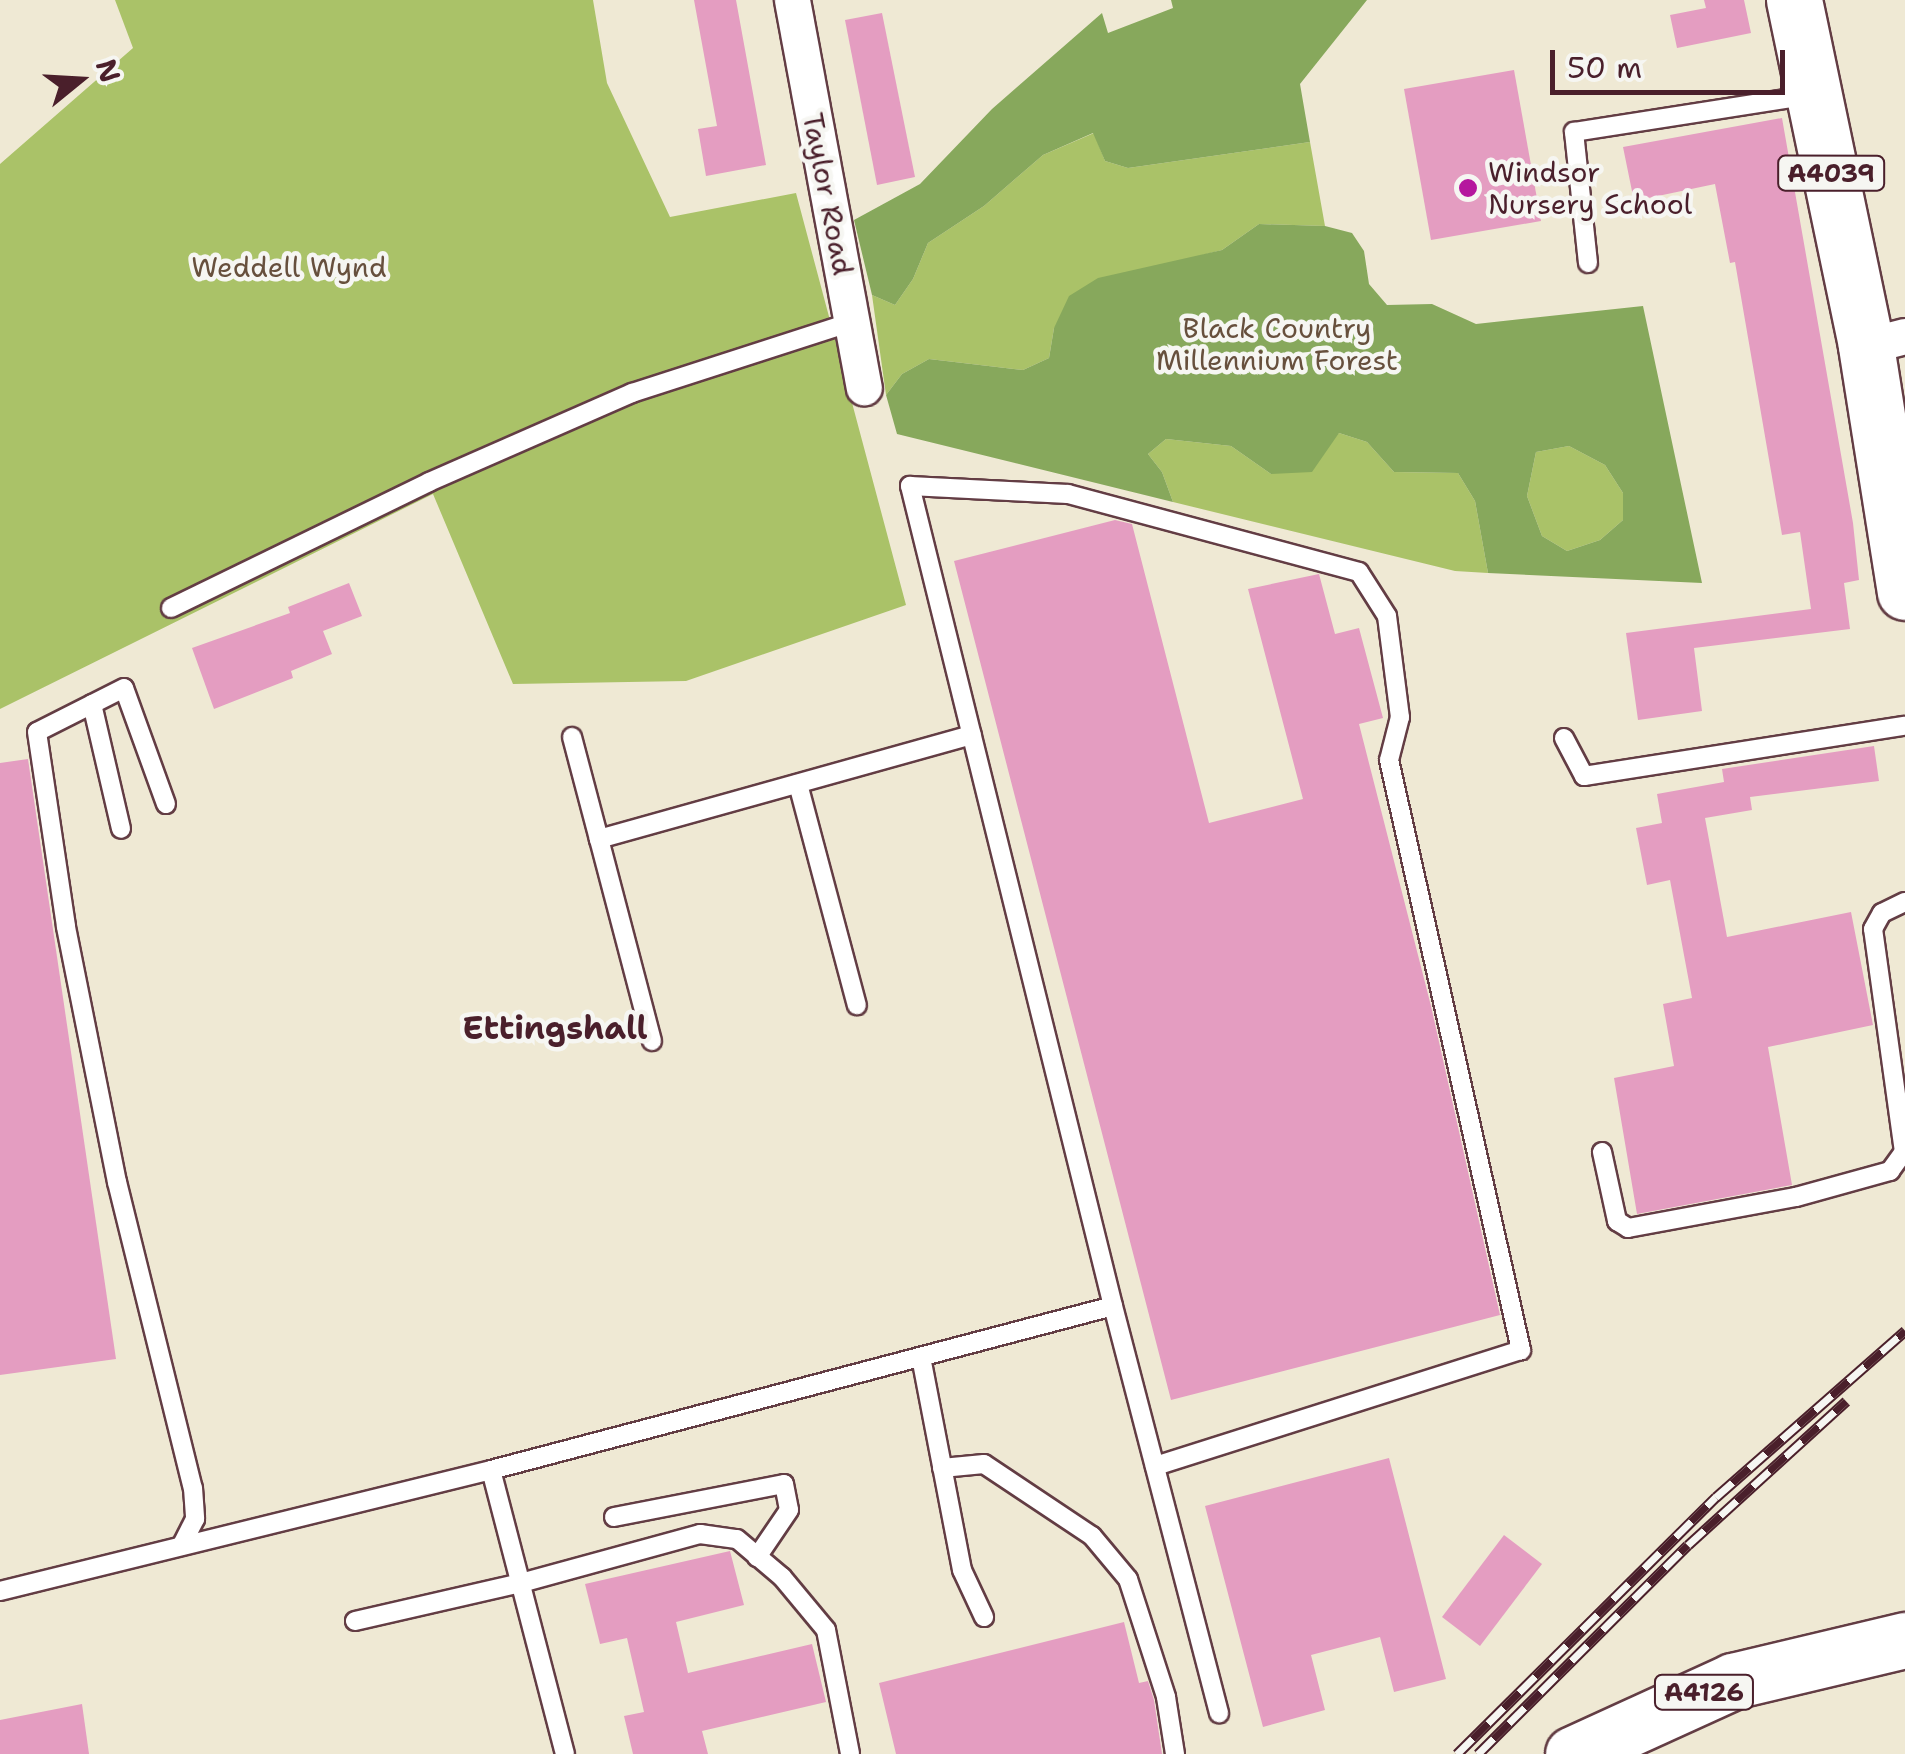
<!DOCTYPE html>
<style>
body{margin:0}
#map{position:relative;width:1905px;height:1754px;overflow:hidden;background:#efe9d4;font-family:"Shantell Sans",sans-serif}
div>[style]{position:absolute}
.green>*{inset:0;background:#aac268}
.forest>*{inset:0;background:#87a85c}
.building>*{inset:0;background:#e49dc1}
.roads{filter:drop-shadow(2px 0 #633d44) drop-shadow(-2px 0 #633d44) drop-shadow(0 2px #633d44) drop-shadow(0 -2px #633d44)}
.service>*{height:18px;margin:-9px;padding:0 9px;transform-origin:9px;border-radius:9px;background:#fff}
.minor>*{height:35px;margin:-17.5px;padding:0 17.5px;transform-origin:17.5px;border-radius:17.5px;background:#fff}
.primary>*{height:55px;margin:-27.5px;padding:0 27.5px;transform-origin:27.5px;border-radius:27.5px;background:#fff}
.rail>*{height:11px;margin-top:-5.5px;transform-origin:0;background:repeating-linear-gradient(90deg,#f6f6f2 0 22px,#4a1f2b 0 44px);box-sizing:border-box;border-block:2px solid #4a1f2b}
.dots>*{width:28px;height:28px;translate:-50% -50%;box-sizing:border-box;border:5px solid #f6f6f2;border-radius:50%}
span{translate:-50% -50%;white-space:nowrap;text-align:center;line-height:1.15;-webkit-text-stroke:9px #f6f6f2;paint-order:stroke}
.shield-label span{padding:2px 8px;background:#f6f6f2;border:2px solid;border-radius:8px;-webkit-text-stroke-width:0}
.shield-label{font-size:25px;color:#4a1f2b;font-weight:700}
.poi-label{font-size:28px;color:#4a1f2b}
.left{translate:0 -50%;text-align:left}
.street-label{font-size:28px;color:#4a1f2b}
.park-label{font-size:28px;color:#67503d}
.quarter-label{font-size:32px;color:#4a1f2b;font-weight:700}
.north{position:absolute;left:30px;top:30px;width:100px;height:100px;-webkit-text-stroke:8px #f6f6f2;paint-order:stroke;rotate:72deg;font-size:28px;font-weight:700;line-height:40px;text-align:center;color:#4a1f2b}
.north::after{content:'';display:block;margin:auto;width:35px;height:45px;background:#4a1f2b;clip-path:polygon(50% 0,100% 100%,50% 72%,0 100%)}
.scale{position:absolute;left:1550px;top:50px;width:235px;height:45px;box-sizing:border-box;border:5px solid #4a1f2b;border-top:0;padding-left:12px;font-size:30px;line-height:35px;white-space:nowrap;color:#4a1f2b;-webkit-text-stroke:8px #f6f6f2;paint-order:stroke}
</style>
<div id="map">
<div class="green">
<i style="clip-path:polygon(115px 0,593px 0,607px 83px,670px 217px,796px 193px,906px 605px,686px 681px,513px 684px,433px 494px,0 709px,0 164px,133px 48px)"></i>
<i style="clip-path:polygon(1094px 133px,1105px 161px,1128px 168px,1310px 142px,1325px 226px,1259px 224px,1222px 250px,1164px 265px,1054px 328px,1049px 358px,1023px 370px,929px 359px,902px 374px,886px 395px,872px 295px,895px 305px,913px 279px,928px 243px,984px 206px,1043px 155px)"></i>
<i style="clip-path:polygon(1339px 433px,1367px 442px,1394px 472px,1458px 473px,1475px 501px,1488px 573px,1455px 571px,1173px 502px,1162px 472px,1148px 454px,1166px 439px,1231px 446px,1271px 474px)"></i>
<i style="clip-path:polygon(1569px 446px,1605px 465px,1623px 493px,1623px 520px,1600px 540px,1567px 551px,1542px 536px,1527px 496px,1536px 452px)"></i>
</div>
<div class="forest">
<i style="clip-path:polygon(1171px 0,1367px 0,1300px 84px,1310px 142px,1128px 168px,1105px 161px,1093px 133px,1043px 155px,984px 206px,928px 243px,913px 279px,895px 305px,872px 295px,854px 220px,920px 184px,992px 109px,1102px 13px,1108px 33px,1173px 8px)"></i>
<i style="clip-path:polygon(evenodd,1259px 224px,1325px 226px,1352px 233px,1364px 251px,1369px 284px,1387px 305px,1432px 304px,1476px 324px,1643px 306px,1702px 583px,1488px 573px,1475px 501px,1458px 473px,1394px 472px,1367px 442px,1339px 433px,1312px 472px,1271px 474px,1231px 446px,1166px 439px,1148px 454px,1162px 472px,1173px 502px,897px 434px,886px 395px,902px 374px,929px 359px,1023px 370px,1049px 358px,1054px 328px,1069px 296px,1098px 278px,1222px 250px,1259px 224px,1569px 446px,1605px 465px,1623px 493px,1623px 520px,1600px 540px,1567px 551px,1542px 536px,1527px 496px,1536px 452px,1569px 446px)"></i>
</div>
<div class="building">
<i style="clip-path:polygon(694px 0,736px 0,766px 165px,706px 176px,698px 129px,717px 126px)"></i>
<i style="clip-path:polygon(1704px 0,1744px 0,1751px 33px,1677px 48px,1670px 15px,1706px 8px)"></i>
<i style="clip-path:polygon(882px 13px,915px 177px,877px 185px,845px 20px)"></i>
<i style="clip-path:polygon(1514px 70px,1541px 221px,1431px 240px,1404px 89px)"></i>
<i style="clip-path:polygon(1782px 118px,1853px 523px,1859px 580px,1844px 583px,1850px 629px,1694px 648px,1702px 711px,1638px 720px,1626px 633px,1811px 609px,1800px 532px,1782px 535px,1735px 262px,1730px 263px,1715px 184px,1634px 201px,1623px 147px)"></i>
<i style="clip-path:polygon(1115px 520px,1132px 524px,1209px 823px,1303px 799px,1248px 589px,1319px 574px,1335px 634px,1359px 628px,1383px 718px,1359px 724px,1431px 1006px,1500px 1315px,1171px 1400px,954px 561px)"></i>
<i style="clip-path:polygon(349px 583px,362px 616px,323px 631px,332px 654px,291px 671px,293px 678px,214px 709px,192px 648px,290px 613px,288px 607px)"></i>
<i style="clip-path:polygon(1874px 746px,1879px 781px,1750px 797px,1752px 810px,1705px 818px,1727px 937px,1851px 912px,1873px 1025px,1768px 1047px,1792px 1185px,1637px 1214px,1614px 1078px,1674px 1066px,1663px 1004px,1692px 998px,1670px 880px,1647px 885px,1636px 828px,1662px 823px,1657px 794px,1724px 782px,1722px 769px)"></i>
<i style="clip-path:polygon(28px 759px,116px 1359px,0 1375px,0 763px)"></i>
<i style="clip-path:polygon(1389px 1458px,1446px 1679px,1394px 1692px,1380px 1637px,1311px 1655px,1325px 1710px,1263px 1727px,1205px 1506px)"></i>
<i style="clip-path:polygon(1504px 1535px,1542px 1564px,1480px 1646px,1442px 1617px)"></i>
<i style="clip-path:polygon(730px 1551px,744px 1605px,676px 1622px,688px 1673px,812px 1644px,826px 1702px,702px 1731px,708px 1754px,633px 1754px,624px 1716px,644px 1712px,627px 1638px,600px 1644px,585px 1584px)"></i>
<i style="clip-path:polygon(1124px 1622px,1139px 1683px,1148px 1681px,1154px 1700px,1162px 1754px,896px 1754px,879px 1683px)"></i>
<i style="clip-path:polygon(82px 1704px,89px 1754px,0 1754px,0 1720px)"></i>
</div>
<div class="roads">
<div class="service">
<i style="left:1588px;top:263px;width:132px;rotate:-96.1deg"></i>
<i style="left:1574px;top:132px;width:238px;rotate:-8.9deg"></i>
<i style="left:171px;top:608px;width:287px;rotate:-26deg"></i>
<i style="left:429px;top:482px;width:222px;rotate:-23.7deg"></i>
<i style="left:632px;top:393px;width:231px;rotate:-17.9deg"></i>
<i style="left:92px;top:704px;width:128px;rotate:76.9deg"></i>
<i style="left:572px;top:737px;width:106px;rotate:75.2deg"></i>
<i style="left:1564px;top:738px;width:43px;rotate:62.2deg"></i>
<i style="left:1584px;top:776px;width:325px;rotate:-8.9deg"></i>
<i style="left:798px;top:784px;width:229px;rotate:75.1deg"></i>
<i style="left:166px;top:804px;width:123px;rotate:-109.9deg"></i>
<i style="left:124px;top:688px;width:97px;rotate:153.2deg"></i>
<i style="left:37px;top:732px;width:197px;rotate:81.5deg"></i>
<i style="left:66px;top:927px;width:260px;rotate:78.7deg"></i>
<i style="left:117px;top:1182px;width:315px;rotate:76.1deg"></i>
<i style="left:193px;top:1488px;width:31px;rotate:86deg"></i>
<i style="left:195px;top:1519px;width:30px;rotate:117deg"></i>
<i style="left:652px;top:1041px;width:209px;rotate:-104.7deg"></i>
<i style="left:599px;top:839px;width:387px;rotate:-15.6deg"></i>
<i style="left:1602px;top:1152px;width:71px;rotate:77.7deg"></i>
<i style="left:1617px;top:1221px;width:13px;rotate:32deg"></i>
<i style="left:1628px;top:1228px;width:171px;rotate:-10.5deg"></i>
<i style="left:1796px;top:1197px;width:98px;rotate:-15.5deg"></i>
<i style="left:1890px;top:1171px;width:24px;rotate:-54deg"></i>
<i style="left:1904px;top:1152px;width:225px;rotate:-97.9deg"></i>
<i style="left:1873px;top:929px;width:18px;rotate:-61deg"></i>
<i style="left:1882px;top:913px;width:25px;rotate:-26deg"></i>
<i style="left:1113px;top:1306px;width:845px;rotate:-103.9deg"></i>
<i style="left:910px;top:486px;width:158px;rotate:2.9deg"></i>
<i style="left:1068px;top:494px;width:301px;rotate:15deg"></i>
<i style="left:1359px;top:572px;width:52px;rotate:57.5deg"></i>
<i style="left:1387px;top:616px;width:102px;rotate:82.7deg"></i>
<i style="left:1400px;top:717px;width:44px;rotate:104.3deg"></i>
<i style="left:1389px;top:760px;width:605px;rotate:77.39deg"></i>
<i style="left:1521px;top:1350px;width:384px;rotate:162.4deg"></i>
<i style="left:921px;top:1357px;width:217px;rotate:79.1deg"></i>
<i style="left:962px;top:1570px;width:52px;rotate:64.9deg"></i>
<i style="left:942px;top:1468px;width:42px;rotate:-5.4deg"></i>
<i style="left:984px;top:1464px;width:130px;rotate:33.7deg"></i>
<i style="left:1092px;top:1536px;width:56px;rotate:50.1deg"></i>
<i style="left:1128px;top:1579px;width:124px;rotate:72.1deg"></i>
<i style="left:1166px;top:1697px;width:58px;rotate:81deg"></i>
<i style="left:614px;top:1517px;width:173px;rotate:-11deg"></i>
<i style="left:784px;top:1484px;width:26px;rotate:79deg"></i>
<i style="left:789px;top:1510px;width:57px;rotate:124.2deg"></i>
<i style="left:0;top:1591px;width:506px;rotate:-13.84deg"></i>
<i style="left:355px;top:1621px;width:170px;rotate:-12.9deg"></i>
<i style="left:521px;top:1583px;width:186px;rotate:-15.3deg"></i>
<i style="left:700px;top:1534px;width:37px;rotate:8deg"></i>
<i style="left:737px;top:1539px;width:59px;rotate:40.2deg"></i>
<i style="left:782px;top:1577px;width:69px;rotate:50.3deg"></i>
<i style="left:826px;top:1630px;width:126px;rotate:79deg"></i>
<i style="left:565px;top:1754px;width:293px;rotate:-104.6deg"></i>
<i style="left:491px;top:1470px;width:643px;rotate:-14.77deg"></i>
<i style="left:1113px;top:1306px;width:421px;rotate:75.4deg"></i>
</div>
<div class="minor">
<i style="left:792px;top:0;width:394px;rotate:79.5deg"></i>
<i style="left:1866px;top:346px;width:40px;rotate:-14.4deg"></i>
</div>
<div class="primary">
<i style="left:1794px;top:0;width:353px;rotate:78.2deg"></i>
<i style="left:1866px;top:346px;width:249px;rotate:81deg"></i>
<i style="left:1573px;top:1754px;width:176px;rotate:-24.5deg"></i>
<i style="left:1733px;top:1681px;width:177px;rotate:-13.4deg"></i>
</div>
</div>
<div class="rail">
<i style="left:1457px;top:1754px;width:365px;rotate:-44.8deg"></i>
<i style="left:1716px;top:1497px;width:252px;rotate:-41.3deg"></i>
<i style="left:1478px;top:1754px;width:296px;rotate:-44.9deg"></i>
<i style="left:1688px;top:1545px;width:214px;rotate:-42.3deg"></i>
</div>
<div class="dots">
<i style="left:1468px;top:188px;background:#b5179e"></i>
</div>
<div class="shield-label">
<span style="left:1831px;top:173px">A4039</span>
<span style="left:1704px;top:1692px">A4126</span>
</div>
<div class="poi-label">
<span class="left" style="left:1488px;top:188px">Windsor<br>Nursery School</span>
</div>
<div class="street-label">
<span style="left:828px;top:194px;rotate:79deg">Taylor Road</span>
</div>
<div class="park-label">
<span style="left:289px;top:267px">Weddell Wynd</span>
<span style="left:1277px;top:344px">Black Country<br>Millennium Forest</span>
</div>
<div class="quarter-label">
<span style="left:555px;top:1028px">Ettingshall</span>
</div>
<div class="north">N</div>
<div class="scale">50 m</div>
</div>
